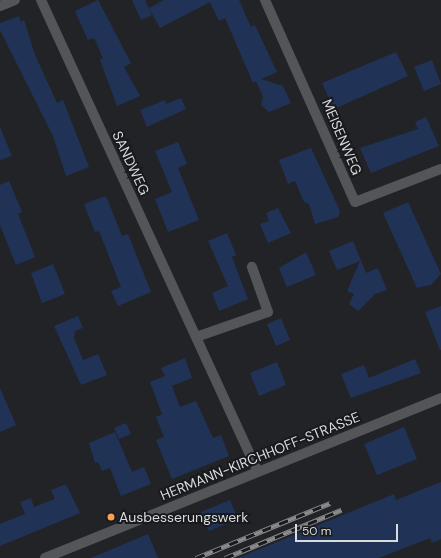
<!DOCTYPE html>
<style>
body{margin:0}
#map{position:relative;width:441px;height:558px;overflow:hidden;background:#222326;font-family:"DM Sans",sans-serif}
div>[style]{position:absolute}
.building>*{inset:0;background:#203357}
.minor>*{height:10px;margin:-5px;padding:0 5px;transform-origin:5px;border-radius:5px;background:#535559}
.rail>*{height:4.5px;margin-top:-2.25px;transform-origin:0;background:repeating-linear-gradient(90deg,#181a1d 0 9px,#898b8d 0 18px);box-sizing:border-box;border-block:1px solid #898b8d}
.dots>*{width:11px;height:11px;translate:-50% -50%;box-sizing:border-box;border:2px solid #181a1d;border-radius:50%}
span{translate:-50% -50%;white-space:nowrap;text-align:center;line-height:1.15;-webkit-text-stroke:4px #181a1d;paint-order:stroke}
.street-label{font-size:14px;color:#d9dbdd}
.poi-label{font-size:14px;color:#d9dbdd}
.left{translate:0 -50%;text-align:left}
.scale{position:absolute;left:295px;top:524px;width:103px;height:18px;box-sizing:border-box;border:2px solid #d9dbdd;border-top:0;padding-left:5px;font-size:12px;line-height:14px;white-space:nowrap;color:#d9dbdd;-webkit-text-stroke:3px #181a1d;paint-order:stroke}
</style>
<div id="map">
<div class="building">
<i style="clip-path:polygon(98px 0,131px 63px,124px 67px,140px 96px,117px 106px,100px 60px,103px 58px,94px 38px,88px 40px,75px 11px)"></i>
<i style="clip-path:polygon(132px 0,145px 0,152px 15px,141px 20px)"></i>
<i style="clip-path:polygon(164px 0,239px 0,251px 27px,255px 25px,277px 72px,261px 79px,283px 86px,291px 103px,269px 112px,261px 105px,263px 97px,256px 81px,253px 83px,225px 18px,219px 21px,210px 2px,160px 28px,149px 8px)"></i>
<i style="clip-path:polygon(19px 16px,21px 22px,24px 20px,35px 55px,57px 103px,63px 100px,89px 167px,66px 176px,53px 136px,0 30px,0 23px)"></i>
<i style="clip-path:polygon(396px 52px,408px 76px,334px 109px,322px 83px)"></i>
<i style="clip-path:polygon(432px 60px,441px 84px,424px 91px,414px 67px)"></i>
<i style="clip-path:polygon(181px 98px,186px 109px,147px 127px,140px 110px,165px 100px,166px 104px)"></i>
<i style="clip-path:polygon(426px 117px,439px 146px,371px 173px,360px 148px,418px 129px,415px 122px)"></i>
<i style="clip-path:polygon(0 127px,12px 156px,0 160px)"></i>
<i style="clip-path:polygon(178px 142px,187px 164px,178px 168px,199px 220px,168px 232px,155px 199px,172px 192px,155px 151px)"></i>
<i style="clip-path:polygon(311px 148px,340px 211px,338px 217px,315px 224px,309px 204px,304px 202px,295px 181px,288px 184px,279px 160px)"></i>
<i style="clip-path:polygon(9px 181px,22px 212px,18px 214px,35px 257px,16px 265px,0 225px,0 185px)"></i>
<i style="clip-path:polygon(106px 196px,122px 236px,128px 234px,151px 292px,118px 306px,111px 291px,121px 287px,99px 231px,95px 232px,84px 204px)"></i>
<i style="clip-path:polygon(408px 202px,441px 274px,431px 285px,417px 288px,383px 213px)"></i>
<i style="clip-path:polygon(278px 208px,291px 233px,268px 243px,260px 224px,269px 221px,266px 213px)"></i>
<i style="clip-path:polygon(227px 233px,236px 255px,232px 257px,248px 299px,219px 311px,212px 293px,228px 286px,208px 241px)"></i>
<i style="clip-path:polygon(353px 241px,366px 273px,378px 268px,387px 290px,375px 294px,358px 311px,349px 304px,354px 294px,347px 291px,360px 261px,337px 270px,329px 251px)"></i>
<i style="clip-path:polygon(306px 252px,316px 275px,287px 287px,279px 268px)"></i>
<i style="clip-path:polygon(53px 264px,65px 294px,42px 303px,31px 273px)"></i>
<i style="clip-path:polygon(441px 306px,441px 350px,440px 350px,425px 312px)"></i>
<i style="clip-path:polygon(78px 316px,83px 328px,75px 331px,74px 338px,83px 360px,98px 354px,107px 375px,81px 385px,54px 326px)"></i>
<i style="clip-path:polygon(281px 318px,290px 340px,276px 346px,267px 324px)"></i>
<i style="clip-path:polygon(185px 358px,192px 378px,172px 386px,180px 407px,196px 401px,213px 438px,221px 435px,229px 456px,172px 479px,156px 440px,164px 437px,156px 417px,162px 414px,150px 382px,165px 376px,161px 368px)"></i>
<i style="clip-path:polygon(415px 359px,421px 373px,351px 398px,341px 374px,364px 365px,369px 378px)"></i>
<i style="clip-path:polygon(277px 362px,286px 385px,259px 396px,250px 373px)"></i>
<i style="clip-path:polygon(0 388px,16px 425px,0 432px)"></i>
<i style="clip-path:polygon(126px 423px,131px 434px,119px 439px,114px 428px)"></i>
<i style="clip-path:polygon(404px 427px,417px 459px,377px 475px,364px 444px)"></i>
<i style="clip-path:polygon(115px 432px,132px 472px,144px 467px,151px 484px,121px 496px,110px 468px,102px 471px,98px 462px,95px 463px,89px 443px)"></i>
<i style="clip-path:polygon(441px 482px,441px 539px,432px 543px,430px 538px,379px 558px,238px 558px,394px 494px,396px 500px)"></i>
<i style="clip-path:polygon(66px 484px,80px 513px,0 546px,0 524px,25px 514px,20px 502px,31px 498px,34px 507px,55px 499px,51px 490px)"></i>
<i style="clip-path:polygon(230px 500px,238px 519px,209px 531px,201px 512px)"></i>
<i style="clip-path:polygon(148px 534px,158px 558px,91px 558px)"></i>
</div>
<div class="minor">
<i style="left:41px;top:0;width:519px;rotate:65.31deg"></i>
<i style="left:265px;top:0;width:221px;rotate:66deg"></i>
<i style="left:355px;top:202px;width:92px;rotate:-21deg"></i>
<i style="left:0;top:6px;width:16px;rotate:-22deg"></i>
<i style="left:199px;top:336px;width:73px;rotate:-19.2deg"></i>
<i style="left:268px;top:312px;width:48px;rotate:-109.6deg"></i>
<i style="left:45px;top:558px;width:427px;rotate:-22deg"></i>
</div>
<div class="rail">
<i style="left:196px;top:558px;width:145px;rotate:-22.3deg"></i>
<i style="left:225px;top:558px;width:126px;rotate:-22.5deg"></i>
</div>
<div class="dots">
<i style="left:111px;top:517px;background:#fa9f4e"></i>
</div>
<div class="street-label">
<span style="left:342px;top:137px;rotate:67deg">MEISENWEG</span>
<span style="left:131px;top:163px;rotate:65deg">SANDWEG</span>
<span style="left:260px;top:456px;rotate:-22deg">HERMANN-KIRCHHOFF-STRASSE</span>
</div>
<div class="poi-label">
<span class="left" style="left:119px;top:517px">Ausbesserungswerk</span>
</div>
<div class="scale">50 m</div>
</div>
